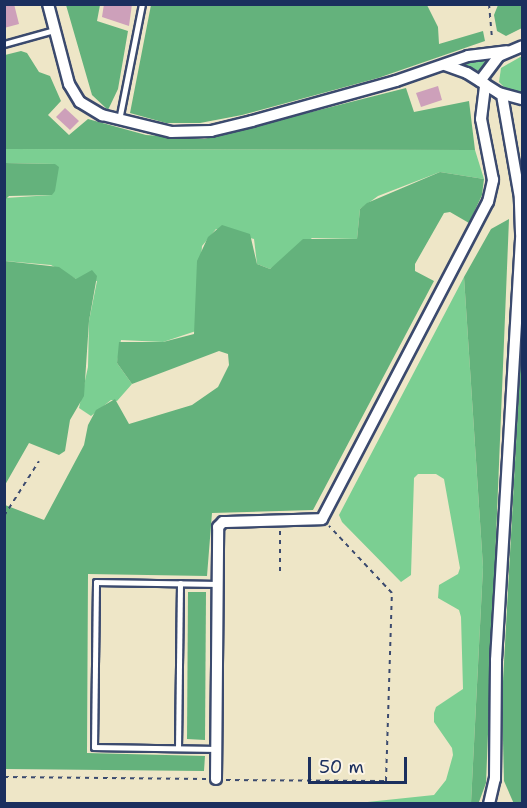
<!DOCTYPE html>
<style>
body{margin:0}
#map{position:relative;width:527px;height:808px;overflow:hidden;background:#eee6c7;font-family:"Shantell Sans",sans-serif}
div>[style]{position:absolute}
.green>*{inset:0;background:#7bcf92}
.forest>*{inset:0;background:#64b27c}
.building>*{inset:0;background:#cda0ba}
.path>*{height:2px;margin-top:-1px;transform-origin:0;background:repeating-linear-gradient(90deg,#3b4a6e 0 4.5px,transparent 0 9px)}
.roads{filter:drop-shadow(2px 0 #3b4a6e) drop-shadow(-2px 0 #3b4a6e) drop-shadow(0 2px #3b4a6e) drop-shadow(0 -2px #3b4a6e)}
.lane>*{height:5px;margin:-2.5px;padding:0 2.5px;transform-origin:2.5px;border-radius:2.5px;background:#fff}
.street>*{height:10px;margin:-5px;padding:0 5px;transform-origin:5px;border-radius:5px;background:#fff}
span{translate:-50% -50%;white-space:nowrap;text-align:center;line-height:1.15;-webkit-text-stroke:6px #fcf5e5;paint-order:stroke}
.frame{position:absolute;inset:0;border:6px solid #1b2f5e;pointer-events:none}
.scale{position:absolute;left:308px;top:757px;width:99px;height:27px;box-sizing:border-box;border:3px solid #1b2f5e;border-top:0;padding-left:8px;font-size:18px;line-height:21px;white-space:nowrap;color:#1b2f5e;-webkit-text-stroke:4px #fcf5e5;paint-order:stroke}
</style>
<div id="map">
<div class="green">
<i style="clip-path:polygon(522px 56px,522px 93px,506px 89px,499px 82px,501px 68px)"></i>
<i style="clip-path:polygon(488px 59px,479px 71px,461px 64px,470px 61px)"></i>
<i style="clip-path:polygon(5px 149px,475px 150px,484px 179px,440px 172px,378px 196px,360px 209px,357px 239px,312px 238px,270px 269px,257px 264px,254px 239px,216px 229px,202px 246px,196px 331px,163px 342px,121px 340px,117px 363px,132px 384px,117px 401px,111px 400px,91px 416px,79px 408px,88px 367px,89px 321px,97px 281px,76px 279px,51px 265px,5px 261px,5px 198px,52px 195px,55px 164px,5px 163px)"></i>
<i style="clip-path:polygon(464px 277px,483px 567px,471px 803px,358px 803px,434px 795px,446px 780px,453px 755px,452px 748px,434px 722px,434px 713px,436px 707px,463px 689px,461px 617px,459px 610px,438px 598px,439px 585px,458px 574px,460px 568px,444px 479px,436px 474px,418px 474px,414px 478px,411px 575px,401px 582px,342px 522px,339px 515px)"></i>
</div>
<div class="forest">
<i style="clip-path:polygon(66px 5px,100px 5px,97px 21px,128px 31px,118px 89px,108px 110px,92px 95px)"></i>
<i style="clip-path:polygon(151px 5px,427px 5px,438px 27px,439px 44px,483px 31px,485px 41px,378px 78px,242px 115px,200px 123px,166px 123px,130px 113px)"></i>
<i style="clip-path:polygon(498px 5px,522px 5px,522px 28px,506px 36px,497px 31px,494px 15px)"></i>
<i style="clip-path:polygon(21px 51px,27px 53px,39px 72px,50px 76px,61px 101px,48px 115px,69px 135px,88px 119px,146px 135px,204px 139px,406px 88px,414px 112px,469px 101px,475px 150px,5px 149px,5px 55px)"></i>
<i style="clip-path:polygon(5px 163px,55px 164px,59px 167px,55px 191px,52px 195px,9px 196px,5px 200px)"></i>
<i style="clip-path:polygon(440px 172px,484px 179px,482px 195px,469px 223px,450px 212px,444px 213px,415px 264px,415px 271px,434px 281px,313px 510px,212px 513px,207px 576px,88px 574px,87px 753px,205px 756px,204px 771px,5px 769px,5px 505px,44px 520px,84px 445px,88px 425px,96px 410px,115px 399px,129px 424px,192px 405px,218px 387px,229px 365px,228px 354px,219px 351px,132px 384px,117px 363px,119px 342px,163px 342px,194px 334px,197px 261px,208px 237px,222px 225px,250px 234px,257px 264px,270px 269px,303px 239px,357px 239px,360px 209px,367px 203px)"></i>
<i style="clip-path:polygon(509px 219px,486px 783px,479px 802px,471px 803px,483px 567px,464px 277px,491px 229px)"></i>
<i style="clip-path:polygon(5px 261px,59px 267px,76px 279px,92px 270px,97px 276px,89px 321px,84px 396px,70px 420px,65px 451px,59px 455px,29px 443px,5px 485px)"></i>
<i style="clip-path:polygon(522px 335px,522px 803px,514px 804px,504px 781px,502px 699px)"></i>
<i style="clip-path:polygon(188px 592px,206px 592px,205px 740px,187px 739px)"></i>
</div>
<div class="building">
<i style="clip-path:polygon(4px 4px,14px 4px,19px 24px,4px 28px)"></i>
<i style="clip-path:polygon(104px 4px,132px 4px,129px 26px,102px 17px)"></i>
<i style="clip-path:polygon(438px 86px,442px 100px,421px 107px,416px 93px)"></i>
<i style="clip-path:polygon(65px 108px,79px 121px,70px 130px,56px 117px)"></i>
</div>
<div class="path">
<i style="left:489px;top:4px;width:36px;rotate:85deg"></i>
<i style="left:4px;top:516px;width:65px;rotate:-57.5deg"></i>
<i style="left:280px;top:531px;width:40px;rotate:90deg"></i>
<i style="left:4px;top:777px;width:202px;rotate:0.6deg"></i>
<i style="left:226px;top:780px;width:160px;rotate:0.4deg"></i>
<i style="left:386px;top:781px;width:188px;rotate:-88.2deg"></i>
<i style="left:392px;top:593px;width:92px;rotate:-133.2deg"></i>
</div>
<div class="roads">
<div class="lane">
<i style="left:4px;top:44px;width:52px;rotate:-15.6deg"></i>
<i style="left:119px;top:120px;width:118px;rotate:-78.8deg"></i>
<i style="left:178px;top:748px;width:165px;rotate:-89.3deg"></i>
<i style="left:216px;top:749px;width:122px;rotate:-179.1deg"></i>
<i style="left:94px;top:747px;width:165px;rotate:-89.3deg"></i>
<i style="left:96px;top:582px;width:121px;rotate:0.9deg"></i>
</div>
<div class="street">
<i style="left:48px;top:4px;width:83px;rotate:75.3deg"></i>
<i style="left:69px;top:84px;width:21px;rotate:59deg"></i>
<i style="left:80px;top:102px;width:26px;rotate:31deg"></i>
<i style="left:102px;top:115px;width:71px;rotate:13.8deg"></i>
<i style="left:171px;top:132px;width:40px;rotate:-1.4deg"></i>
<i style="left:211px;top:131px;width:42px;rotate:-13.7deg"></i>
<i style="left:252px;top:121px;width:149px;rotate:-15.5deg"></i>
<i style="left:396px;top:81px;width:76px;rotate:-19.1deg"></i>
<i style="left:468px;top:56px;width:39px;rotate:-7deg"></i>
<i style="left:445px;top:65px;width:23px;rotate:20deg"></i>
<i style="left:467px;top:73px;width:38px;rotate:32deg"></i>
<i style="left:499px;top:93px;width:24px;rotate:15deg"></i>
<i style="left:480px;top:81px;width:31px;rotate:-53deg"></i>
<i style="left:499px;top:56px;width:25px;rotate:-23deg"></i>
<i style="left:216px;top:779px;width:252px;rotate:-89.5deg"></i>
<i style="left:218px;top:527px;width:7px;rotate:-45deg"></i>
<i style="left:223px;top:522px;width:99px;rotate:-1.7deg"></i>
<i style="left:322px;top:519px;width:358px;rotate:-62.4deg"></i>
<i style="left:488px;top:202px;width:23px;rotate:-77deg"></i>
<i style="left:493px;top:180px;width:62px;rotate:-101.1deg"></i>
<i style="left:481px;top:119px;width:35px;rotate:-83deg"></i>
<i style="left:489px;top:804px;width:26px;rotate:-77deg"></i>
<i style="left:495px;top:779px;width:119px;rotate:-89.5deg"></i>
<i style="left:496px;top:660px;width:428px;rotate:-86.6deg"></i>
<i style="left:521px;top:233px;width:35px;rotate:-92deg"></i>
<i style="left:520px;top:198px;width:105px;rotate:-99.9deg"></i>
</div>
</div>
<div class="frame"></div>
<div class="scale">50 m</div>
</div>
